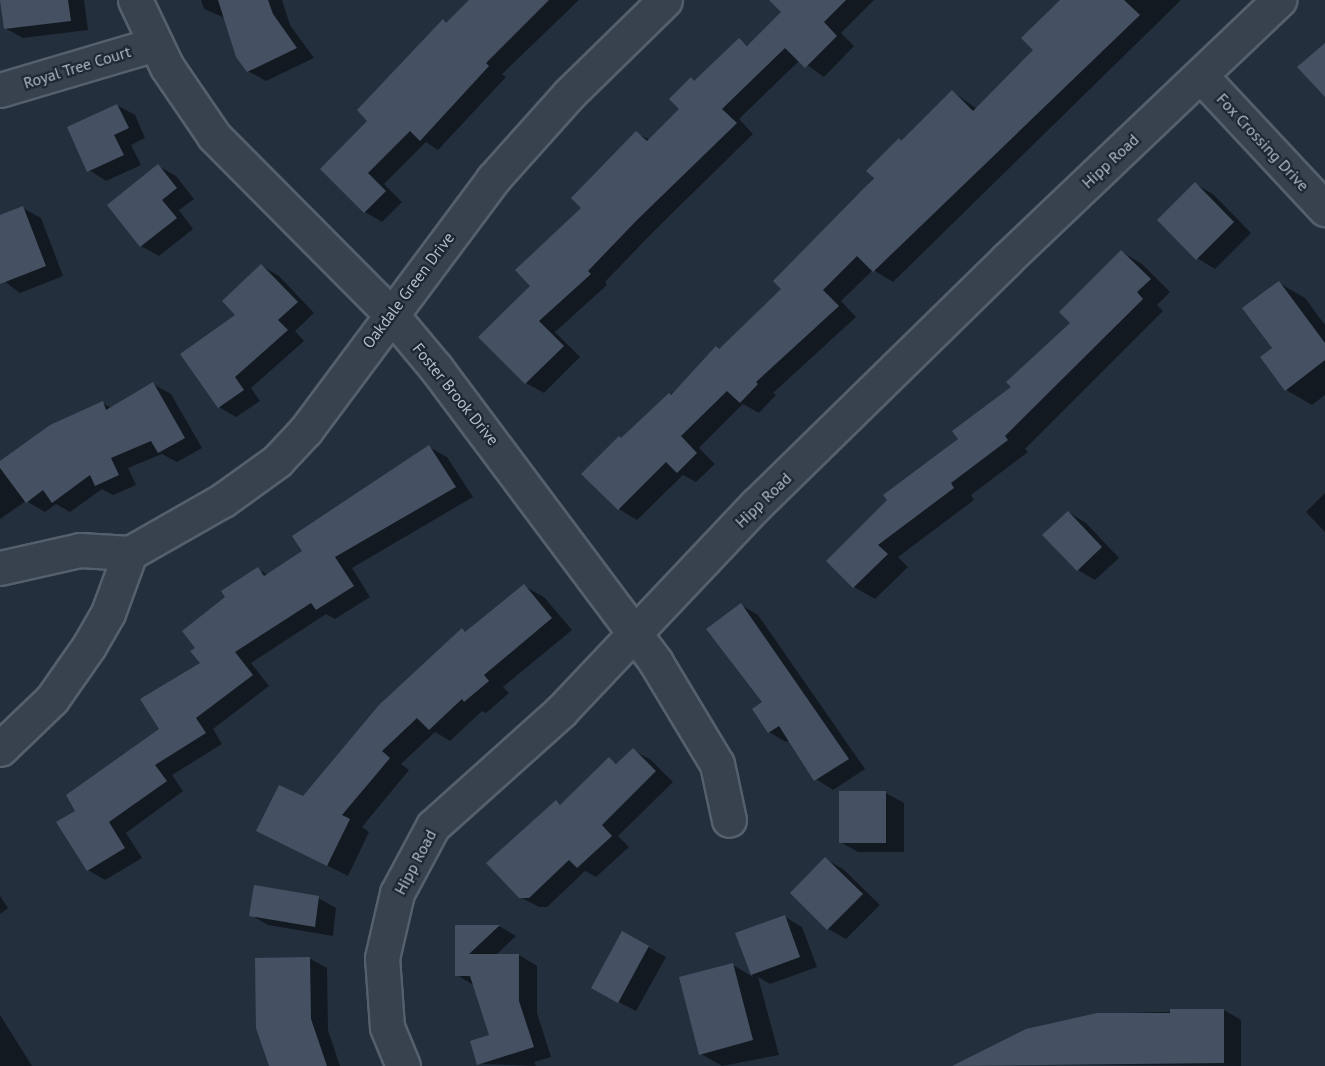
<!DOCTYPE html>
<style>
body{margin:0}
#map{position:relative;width:1325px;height:1066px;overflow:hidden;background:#242f3e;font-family:"PT Sans",sans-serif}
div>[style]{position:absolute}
.shadow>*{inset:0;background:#0007}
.building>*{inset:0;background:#455162}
.roads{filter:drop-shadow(2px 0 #565f6c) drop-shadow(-2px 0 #565f6c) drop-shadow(0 2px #565f6c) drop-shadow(0 -2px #565f6c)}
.minor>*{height:33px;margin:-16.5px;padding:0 16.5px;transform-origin:16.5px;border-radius:16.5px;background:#38414e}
span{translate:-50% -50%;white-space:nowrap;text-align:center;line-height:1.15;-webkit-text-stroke:4.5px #1d2633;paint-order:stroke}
.street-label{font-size:16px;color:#b4bcc9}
</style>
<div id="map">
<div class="shadow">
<i style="clip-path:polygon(2px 0,84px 0,88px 30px,23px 38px,5px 28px)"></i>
<i style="clip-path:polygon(201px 0,282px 0,290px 25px,314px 58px,266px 81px,248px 71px,225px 18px,204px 9px)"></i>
<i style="clip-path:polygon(471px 0,579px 0,502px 74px,506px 77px,438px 150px,426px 142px,384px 184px,402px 202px,382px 222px,365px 212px,370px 121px,447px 24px)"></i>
<i style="clip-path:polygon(771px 0,874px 0,841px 33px,854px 46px,824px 77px,800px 60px,739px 119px,753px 134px,655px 230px,605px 282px,607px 285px,555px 332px,580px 357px,544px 393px,526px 383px,481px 337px,532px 286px,636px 133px,650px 140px,681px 109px,691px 79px,695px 82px,739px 40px,749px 46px,783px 12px)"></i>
<i style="clip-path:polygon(1062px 0,1181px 0,893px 282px,873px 270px,841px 301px,856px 317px,773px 393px,776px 395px,759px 413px,743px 404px,699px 448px,715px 464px,696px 482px,683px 475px,637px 520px,619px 509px,622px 440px,783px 289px,902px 142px,953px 92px,977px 109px,1035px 50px)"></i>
<i style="clip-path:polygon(117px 105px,135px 115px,145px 138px,131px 145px,141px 165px,106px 181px,89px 170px)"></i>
<i style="clip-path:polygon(158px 166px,176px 176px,194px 199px,179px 210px,193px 229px,159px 256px,141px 246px)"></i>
<i style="clip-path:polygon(1195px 184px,1213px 194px,1251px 233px,1215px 269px,1197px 258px)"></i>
<i style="clip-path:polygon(23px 208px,41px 218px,63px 276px,20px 293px,0 278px,0 217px)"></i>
<i style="clip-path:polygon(1122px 252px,1142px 264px,1170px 292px,1157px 305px,1163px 311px,1025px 449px,1028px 452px,971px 495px,974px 500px,898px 557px,908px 567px,875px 599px,854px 587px,828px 561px,1013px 387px,1072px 323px)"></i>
<i style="clip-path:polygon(262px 266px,279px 276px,314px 313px,295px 331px,304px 341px,251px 388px,260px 401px,236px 417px,219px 407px,237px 315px)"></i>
<i style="clip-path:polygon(1279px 283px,1305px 298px,1325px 325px,1325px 395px,1312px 405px,1286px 390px,1275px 348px)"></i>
<i style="clip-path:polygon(153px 384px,171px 394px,202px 448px,177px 462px,162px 454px,128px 468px,136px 485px,113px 495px,102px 489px,70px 512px,56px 504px,45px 512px,26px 501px,0 519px,0 463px,103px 403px,111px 408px)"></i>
<i style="clip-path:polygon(429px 447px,447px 457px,473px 497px,352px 568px,370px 597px,335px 619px,326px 614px,251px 663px,269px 686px,213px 729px,222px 744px,172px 775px,183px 791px,126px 833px,142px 858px,105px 880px,88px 870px,77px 811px,161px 730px,202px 663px,197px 648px,227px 597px,258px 569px,268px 575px,304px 552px)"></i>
<i style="clip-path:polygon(1325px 493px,1325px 532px,1306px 512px)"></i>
<i style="clip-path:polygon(1068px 512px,1086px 523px,1119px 558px,1095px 580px,1078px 570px)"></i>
<i style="clip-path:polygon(524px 586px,544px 597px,572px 630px,503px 687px,509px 693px,486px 713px,482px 711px,450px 741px,435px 732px,401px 764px,409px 770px,362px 827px,369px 832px,348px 876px,258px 830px,303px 798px,463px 630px,467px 633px)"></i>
<i style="clip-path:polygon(741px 605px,758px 615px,865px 769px,833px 790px,816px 779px,790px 740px,786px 742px,769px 732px)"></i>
<i style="clip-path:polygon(633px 750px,651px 760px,673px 782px,618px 836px,629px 847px,596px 877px,585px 871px,547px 907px,539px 907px,520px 897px,556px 802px,562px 805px,609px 759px,618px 764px)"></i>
<i style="clip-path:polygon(886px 793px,904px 803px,904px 852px,858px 852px,840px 842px)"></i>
<i style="clip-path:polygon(825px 859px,843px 869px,880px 905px,846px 939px,828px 929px,792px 893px)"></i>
<i style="clip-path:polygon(0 896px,8px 908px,0 914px)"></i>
<i style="clip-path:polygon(318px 898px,336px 908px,333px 936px,268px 925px,251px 915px)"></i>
<i style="clip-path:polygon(785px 917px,802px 927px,817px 967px,770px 984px,758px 977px,779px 1055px,722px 1066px,701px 1054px,733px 965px,753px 977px,737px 934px)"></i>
<i style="clip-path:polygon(457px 926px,499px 926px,516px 936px,496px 955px,519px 955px,537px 966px,537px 1013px,551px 1057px,534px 1062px,536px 1066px,478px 1064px,491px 1036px,475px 986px,457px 975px)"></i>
<i style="clip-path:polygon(623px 933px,666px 957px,636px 1011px,611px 998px)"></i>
<i style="clip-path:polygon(309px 958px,327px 968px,328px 1030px,340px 1066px,270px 1066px)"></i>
<i style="clip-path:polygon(1224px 1010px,1241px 1020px,1241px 1066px,959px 1064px,1097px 1014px)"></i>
<i style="clip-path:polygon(0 1015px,32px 1066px,0 1066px)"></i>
</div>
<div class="building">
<i style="clip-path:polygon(0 0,68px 0,71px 21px,4px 29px)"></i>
<i style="clip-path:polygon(218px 0,268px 0,273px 14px,297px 48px,247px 72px,236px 57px)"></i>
<i style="clip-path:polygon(469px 0,549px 0,486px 63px,489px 66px,420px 141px,410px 131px,368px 173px,386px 191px,364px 213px,320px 169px,367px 121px,357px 110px,443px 19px,446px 23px)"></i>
<i style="clip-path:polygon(769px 0,846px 0,824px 22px,837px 36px,805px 68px,785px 48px,722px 109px,737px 123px,637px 220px,588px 271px,591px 274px,539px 321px,564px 346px,525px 384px,478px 337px,530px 286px,515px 270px,581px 208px,571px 198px,636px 131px,647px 141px,679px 109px,669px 99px,691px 77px,694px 81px,739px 38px,747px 46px,781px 12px)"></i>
<i style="clip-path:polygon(1060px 0,1124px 0,1140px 15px,873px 272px,857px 256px,823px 290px,839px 306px,756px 382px,758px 384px,740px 403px,727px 391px,681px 436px,697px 453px,677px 473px,666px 462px,618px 510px,581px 474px,619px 436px,621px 438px,669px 393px,671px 395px,716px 346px,719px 349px,781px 289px,773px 281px,874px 178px,866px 171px,899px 138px,901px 141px,952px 90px,973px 111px,1033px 50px,1021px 38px)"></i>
<i style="clip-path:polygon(1325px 43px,1325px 97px,1297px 67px)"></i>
<i style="clip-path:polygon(117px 104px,129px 128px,114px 135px,124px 155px,87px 172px,67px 127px)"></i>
<i style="clip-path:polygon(158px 164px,177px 188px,162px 200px,177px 218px,140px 247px,107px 205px)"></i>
<i style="clip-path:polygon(1195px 182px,1234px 222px,1196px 260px,1157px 220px)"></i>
<i style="clip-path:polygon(23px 206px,46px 266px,0 284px,0 215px)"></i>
<i style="clip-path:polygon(1121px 250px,1151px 279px,1137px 292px,1143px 299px,1005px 436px,1008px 440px,951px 483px,954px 488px,878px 545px,888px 554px,853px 588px,826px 561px,887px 500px,883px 495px,958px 439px,952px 431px,1011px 387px,1006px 382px,1070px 323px,1059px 312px)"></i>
<i style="clip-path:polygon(261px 264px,298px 302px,278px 320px,288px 330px,235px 377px,244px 390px,218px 408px,180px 354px,235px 315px,222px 301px)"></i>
<i style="clip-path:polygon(1279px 281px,1325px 343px,1325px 360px,1285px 391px,1260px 357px,1272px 348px,1242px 308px)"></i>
<i style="clip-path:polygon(153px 382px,185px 438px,158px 453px,151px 441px,111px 458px,119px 475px,95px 486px,90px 475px,52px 503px,43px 490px,26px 503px,0 468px,0 461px,50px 425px,103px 401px,106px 410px)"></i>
<i style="clip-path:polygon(429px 445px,456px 487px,335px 557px,354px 586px,316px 610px,311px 603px,235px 652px,253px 675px,196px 718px,206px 733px,155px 765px,167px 781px,109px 822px,125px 848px,87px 871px,56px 822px,75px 811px,66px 795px,159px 729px,140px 699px,200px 663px,190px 651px,195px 648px,182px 631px,225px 597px,221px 591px,258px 567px,264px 576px,302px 551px,292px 536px)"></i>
<i style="clip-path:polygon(1068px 511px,1102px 547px,1077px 571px,1042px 535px)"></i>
<i style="clip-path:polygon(524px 584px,552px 618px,484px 675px,489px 681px,464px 702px,462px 699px,429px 730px,417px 718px,382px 751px,390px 758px,342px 815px,350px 819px,327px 866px,256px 831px,279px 785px,303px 796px,379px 705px,462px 628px,465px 632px)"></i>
<i style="clip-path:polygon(741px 603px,849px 759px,814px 781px,779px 726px,768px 733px,752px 709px,762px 702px,706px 629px)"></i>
<i style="clip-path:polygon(633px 748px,656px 771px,602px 825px,612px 836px,577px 868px,569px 860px,529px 898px,519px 898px,486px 863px,556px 800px,560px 805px,609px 757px,616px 764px)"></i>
<i style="clip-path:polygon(839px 791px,886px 791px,886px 843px,839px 843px)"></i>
<i style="clip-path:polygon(825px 857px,863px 894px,827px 930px,790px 893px)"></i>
<i style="clip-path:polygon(254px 885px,319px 896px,315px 927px,249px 916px)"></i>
<i style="clip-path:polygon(785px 915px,800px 957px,751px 975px,735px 933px)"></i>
<i style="clip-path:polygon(455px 925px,500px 925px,469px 954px,519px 954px,519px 1001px,534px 1047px,477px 1065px,470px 1041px,489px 1035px,470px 976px,455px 976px)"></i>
<i style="clip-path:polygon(622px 931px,649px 946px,618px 1003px,591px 988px)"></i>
<i style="clip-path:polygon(310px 957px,311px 1019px,327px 1066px,269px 1066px,256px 1028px,255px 958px)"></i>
<i style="clip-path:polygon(733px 963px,753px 1040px,699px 1055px,679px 977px)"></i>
<i style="clip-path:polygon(1170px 1009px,1224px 1009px,1224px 1063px,952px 1066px,1026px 1029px,1097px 1013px,1170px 1013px)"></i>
</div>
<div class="roads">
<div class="minor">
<i style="left:135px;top:0;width:74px;rotate:64.5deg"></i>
<i style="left:167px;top:67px;width:83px;rotate:55.7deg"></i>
<i style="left:214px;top:136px;width:250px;rotate:45.2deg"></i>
<i style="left:390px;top:313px;width:72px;rotate:50.1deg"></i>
<i style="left:436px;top:368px;width:366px;rotate:53.2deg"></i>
<i style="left:655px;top:661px;width:120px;rotate:59deg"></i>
<i style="left:717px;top:764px;width:57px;rotate:77.9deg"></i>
<i style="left:1201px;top:76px;width:182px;rotate:47deg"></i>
<i style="left:0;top:90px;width:162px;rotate:-16.5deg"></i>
<i style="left:0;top:568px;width:82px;rotate:-12.7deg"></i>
<i style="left:80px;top:550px;width:50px;rotate:3.4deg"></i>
<i style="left:130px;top:553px;width:107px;rotate:-29.7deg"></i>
<i style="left:223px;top:500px;width:67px;rotate:-35.8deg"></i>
<i style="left:277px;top:461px;width:42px;rotate:-46.9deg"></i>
<i style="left:306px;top:430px;width:313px;rotate:-53.3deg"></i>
<i style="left:493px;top:179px;width:114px;rotate:-48.2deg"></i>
<i style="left:569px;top:94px;width:134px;rotate:-44.4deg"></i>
<i style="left:0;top:749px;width:72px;rotate:-43.9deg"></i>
<i style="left:52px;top:699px;width:65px;rotate:-55.1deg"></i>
<i style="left:89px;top:646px;width:38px;rotate:-60deg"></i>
<i style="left:108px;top:613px;width:64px;rotate:-69.9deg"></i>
<i style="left:403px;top:1066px;width:42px;rotate:-112.3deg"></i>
<i style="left:387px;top:1027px;width:69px;rotate:-94.1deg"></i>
<i style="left:382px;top:958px;width:67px;rotate:-77deg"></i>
<i style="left:397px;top:893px;width:76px;rotate:-61.8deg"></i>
<i style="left:433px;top:826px;width:172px;rotate:-41.9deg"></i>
<i style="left:561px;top:711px;width:284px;rotate:-46.6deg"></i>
<i style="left:756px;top:505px;width:351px;rotate:-44.4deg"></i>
<i style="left:1007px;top:259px;width:376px;rotate:-43.6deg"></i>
</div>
</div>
<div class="street-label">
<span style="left:77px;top:67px;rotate:-17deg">Royal Tree Court</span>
<span style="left:1263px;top:142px;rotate:47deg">Fox Crossing Drive</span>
<span style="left:1110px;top:161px;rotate:-43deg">Hipp Road</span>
<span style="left:408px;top:290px;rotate:-53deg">Oakdale Green Drive</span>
<span style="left:456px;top:394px;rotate:51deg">Foster Brook Drive</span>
<span style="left:763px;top:500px;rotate:-44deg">Hipp Road</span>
<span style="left:415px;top:862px;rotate:-62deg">Hipp Road</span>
</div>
</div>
